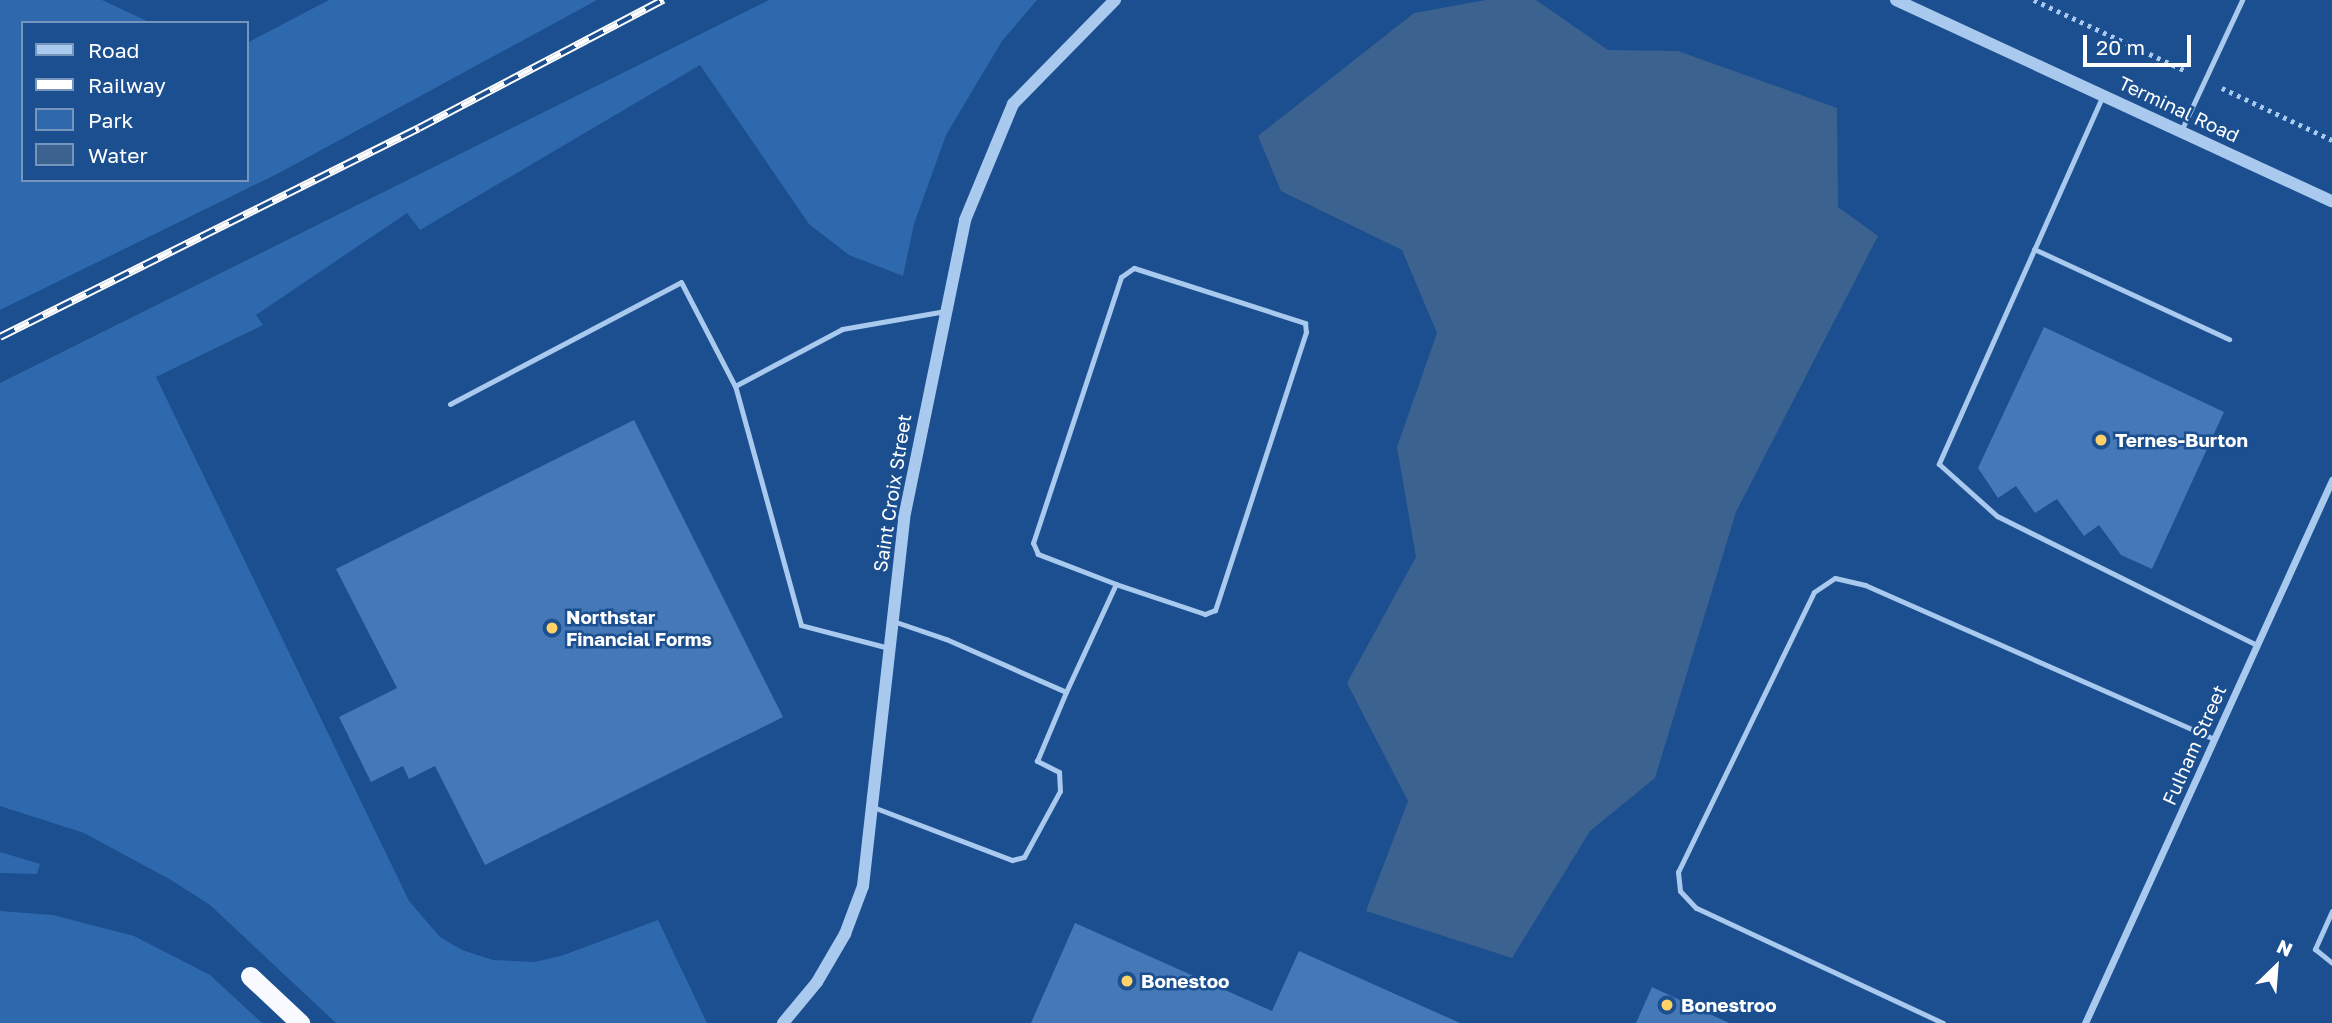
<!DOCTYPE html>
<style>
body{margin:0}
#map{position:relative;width:2332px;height:1023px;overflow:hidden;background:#1b4f8f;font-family:"Golos Text",sans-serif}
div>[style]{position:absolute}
.green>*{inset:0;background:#2e69ad}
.water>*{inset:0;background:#3c6290}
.building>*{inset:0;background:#4478b7}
.path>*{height:4.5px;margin-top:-2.25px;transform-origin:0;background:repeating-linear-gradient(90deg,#a9c9ee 0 3.5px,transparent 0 8.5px)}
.service>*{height:5px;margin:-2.5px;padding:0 2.5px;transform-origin:2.5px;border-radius:2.5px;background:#a9c9ee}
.minor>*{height:7px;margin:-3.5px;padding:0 3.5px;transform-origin:3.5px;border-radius:3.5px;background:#a9c9ee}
.tertiary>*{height:12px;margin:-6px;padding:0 6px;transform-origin:6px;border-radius:6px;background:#a9c9ee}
.trunk>*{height:19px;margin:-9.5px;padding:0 9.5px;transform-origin:9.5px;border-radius:9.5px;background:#f8faff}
.rail>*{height:8px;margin-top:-4px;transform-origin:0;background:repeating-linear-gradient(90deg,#1b4f8f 0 16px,#fff 0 32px);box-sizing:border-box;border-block:2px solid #fff}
.dots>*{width:19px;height:19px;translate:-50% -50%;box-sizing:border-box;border:4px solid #1b4f8f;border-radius:50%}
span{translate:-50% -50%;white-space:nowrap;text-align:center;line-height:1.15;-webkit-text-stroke:5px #1b4f8f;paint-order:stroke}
.street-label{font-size:19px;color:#fff}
.poi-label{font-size:19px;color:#fff;font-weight:700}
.left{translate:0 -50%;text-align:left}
.legend{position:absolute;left:21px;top:21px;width:228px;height:161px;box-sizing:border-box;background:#1b4f8f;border:2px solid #7695bc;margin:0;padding:9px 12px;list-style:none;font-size:21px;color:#fff}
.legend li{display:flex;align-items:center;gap:14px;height:35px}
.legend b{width:35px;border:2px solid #7695bc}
.north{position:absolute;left:2241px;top:932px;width:70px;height:70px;-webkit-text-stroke:5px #1b4f8f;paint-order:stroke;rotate:25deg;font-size:19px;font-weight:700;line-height:28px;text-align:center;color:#fff}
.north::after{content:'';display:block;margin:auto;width:24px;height:32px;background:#fff;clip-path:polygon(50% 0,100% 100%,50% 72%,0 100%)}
.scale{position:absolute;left:2083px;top:35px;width:108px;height:32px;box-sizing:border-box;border:4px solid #fff;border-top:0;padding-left:9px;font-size:21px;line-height:24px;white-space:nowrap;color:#fff;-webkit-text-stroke:5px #1b4f8f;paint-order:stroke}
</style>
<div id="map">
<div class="green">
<i style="clip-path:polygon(0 0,102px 0,151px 23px,23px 23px,23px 180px,247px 180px,247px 43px,329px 0,597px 0,279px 173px,0 310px)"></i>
<i style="clip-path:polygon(769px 0,1037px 0,1002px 41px,946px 135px,914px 224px,903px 276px,849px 255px,809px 224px,700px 65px,420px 230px,407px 213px,256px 315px,263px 325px,156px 377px,409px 901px,440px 937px,462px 950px,493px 960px,534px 962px,561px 956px,658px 920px,707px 1023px,336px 1023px,210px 905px,171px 880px,84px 833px,0 806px,0 383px)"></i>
<i style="clip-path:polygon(0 852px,40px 864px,37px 874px,0 873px)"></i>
<i style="clip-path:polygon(0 911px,53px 915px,134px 936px,210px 975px,262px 1023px,0 1023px)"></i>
</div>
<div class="water">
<i style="clip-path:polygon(1486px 0,1536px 0,1608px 50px,1678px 51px,1837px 108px,1838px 207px,1878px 236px,1736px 512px,1655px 778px,1590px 831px,1512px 958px,1366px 911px,1408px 801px,1347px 683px,1416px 557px,1397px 447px,1437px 333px,1402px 250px,1281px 191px,1258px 136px,1414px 13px)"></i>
</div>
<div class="building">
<i style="clip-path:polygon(2044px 327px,2224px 412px,2152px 569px,2121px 555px,2099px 525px,2084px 536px,2057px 499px,2035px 513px,2016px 486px,1998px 498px,1978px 468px)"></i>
<i style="clip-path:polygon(634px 420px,783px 717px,485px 865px,435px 766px,409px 779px,403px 766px,371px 782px,339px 717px,397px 688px,336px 569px)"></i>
<i style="clip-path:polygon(1075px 923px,1272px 1011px,1299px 951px,1460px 1023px,1031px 1023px)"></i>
<i style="clip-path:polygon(1652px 987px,1729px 1023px,1636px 1023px)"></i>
</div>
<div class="path">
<i style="left:2034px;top:0;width:168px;rotate:25deg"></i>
<i style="left:2222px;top:88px;width:122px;rotate:25.3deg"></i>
</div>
<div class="service">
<i style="left:2103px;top:95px;width:404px;rotate:114deg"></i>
<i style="left:1939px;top:464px;width:78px;rotate:41.9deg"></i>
<i style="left:1997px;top:516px;width:290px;rotate:26.4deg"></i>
<i style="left:2181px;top:131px;width:145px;rotate:-65deg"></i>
<i style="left:2034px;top:249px;width:215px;rotate:24.8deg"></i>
<i style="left:450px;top:404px;width:261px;rotate:-27.8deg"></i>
<i style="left:681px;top:282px;width:117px;rotate:62.6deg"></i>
<i style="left:893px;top:621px;width:56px;rotate:18.8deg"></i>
<i style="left:946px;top:639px;width:131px;rotate:23.8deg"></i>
<i style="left:1066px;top:692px;width:119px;rotate:-65.2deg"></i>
<i style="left:1116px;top:584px;width:84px;rotate:-159deg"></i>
<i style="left:1038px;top:554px;width:12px;rotate:-114deg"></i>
<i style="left:1033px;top:543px;width:280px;rotate:-71.7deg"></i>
<i style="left:1121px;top:277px;width:16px;rotate:-35deg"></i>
<i style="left:1134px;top:268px;width:180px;rotate:17.8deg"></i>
<i style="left:1305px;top:323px;width:9px;rotate:84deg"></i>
<i style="left:1306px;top:332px;width:293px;rotate:108.1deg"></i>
<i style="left:1215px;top:610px;width:11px;rotate:158deg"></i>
<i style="left:1205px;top:614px;width:94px;rotate:-161.4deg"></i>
<i style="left:889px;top:648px;width:91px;rotate:-165.4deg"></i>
<i style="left:801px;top:625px;width:248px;rotate:-105.4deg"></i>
<i style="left:735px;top:386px;width:121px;rotate:-28deg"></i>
<i style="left:842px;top:329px;width:105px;rotate:-9.9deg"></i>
<i style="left:873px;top:807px;width:149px;rotate:20.9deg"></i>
<i style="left:1012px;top:860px;width:12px;rotate:-14deg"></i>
<i style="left:1024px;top:857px;width:75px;rotate:-61.4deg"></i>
<i style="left:1060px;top:791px;width:19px;rotate:-93deg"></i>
<i style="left:1059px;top:772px;width:25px;rotate:-153deg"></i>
<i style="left:1037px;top:761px;width:75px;rotate:-67.2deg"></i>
<i style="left:2332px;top:911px;width:42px;rotate:114.1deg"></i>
<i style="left:2315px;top:949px;width:22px;rotate:39deg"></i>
<i style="left:1943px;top:1023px;width:272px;rotate:-155deg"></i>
<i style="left:1696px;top:908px;width:23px;rotate:-133deg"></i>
<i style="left:1680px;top:891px;width:19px;rotate:-96deg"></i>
<i style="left:1678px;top:872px;width:311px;rotate:-64.1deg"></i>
<i style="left:1814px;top:592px;width:25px;rotate:-34deg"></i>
<i style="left:1835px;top:578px;width:31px;rotate:13deg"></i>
<i style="left:1865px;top:585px;width:381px;rotate:23.8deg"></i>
</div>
<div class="minor">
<i style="left:2085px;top:1023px;width:597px;rotate:-65.54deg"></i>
</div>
<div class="tertiary">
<i style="left:1896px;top:0;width:480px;rotate:24.8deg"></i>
<i style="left:783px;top:1023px;width:53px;rotate:-50.3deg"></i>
<i style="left:817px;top:982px;width:56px;rotate:-59.7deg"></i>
<i style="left:845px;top:934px;width:51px;rotate:-69.4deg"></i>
<i style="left:863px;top:886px;width:370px;rotate:-83.6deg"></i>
<i style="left:904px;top:518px;width:304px;rotate:-78.4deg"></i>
<i style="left:965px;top:220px;width:126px;rotate:-67.5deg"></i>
<i style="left:1013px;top:104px;width:146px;rotate:-45.6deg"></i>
</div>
<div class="trunk">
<i style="left:250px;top:976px;width:69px;rotate:43.2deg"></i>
</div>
<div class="rail">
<i style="left:0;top:337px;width:468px;rotate:-26.5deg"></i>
<i style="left:419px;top:128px;width:276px;rotate:-27.7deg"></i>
</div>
<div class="dots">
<i style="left:2101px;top:440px;background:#ffd166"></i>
<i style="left:552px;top:628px;background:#ffd166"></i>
<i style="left:1127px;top:981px;background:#ffd166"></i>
<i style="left:1667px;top:1005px;background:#ffd166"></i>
</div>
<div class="street-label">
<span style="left:2179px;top:109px;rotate:25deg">Terminal Road</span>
<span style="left:892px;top:493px;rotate:-81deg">Saint Croix Street</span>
<span style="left:2194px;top:745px;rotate:-66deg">Fulham Street</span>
</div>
<div class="poi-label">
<span class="left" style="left:2115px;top:440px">Ternes-Burton</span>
<span class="left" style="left:566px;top:628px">Northstar<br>Financial Forms</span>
<span class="left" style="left:1141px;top:981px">Bonestoo</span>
<span class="left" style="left:1681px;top:1005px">Bonestroo</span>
</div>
<ul class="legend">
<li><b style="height:9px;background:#a9c9ee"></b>Road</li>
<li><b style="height:9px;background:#fff"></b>Railway</li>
<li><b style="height:19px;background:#2e69ad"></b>Park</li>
<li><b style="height:19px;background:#3c6290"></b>Water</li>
</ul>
<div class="north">N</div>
<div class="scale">20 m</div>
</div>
